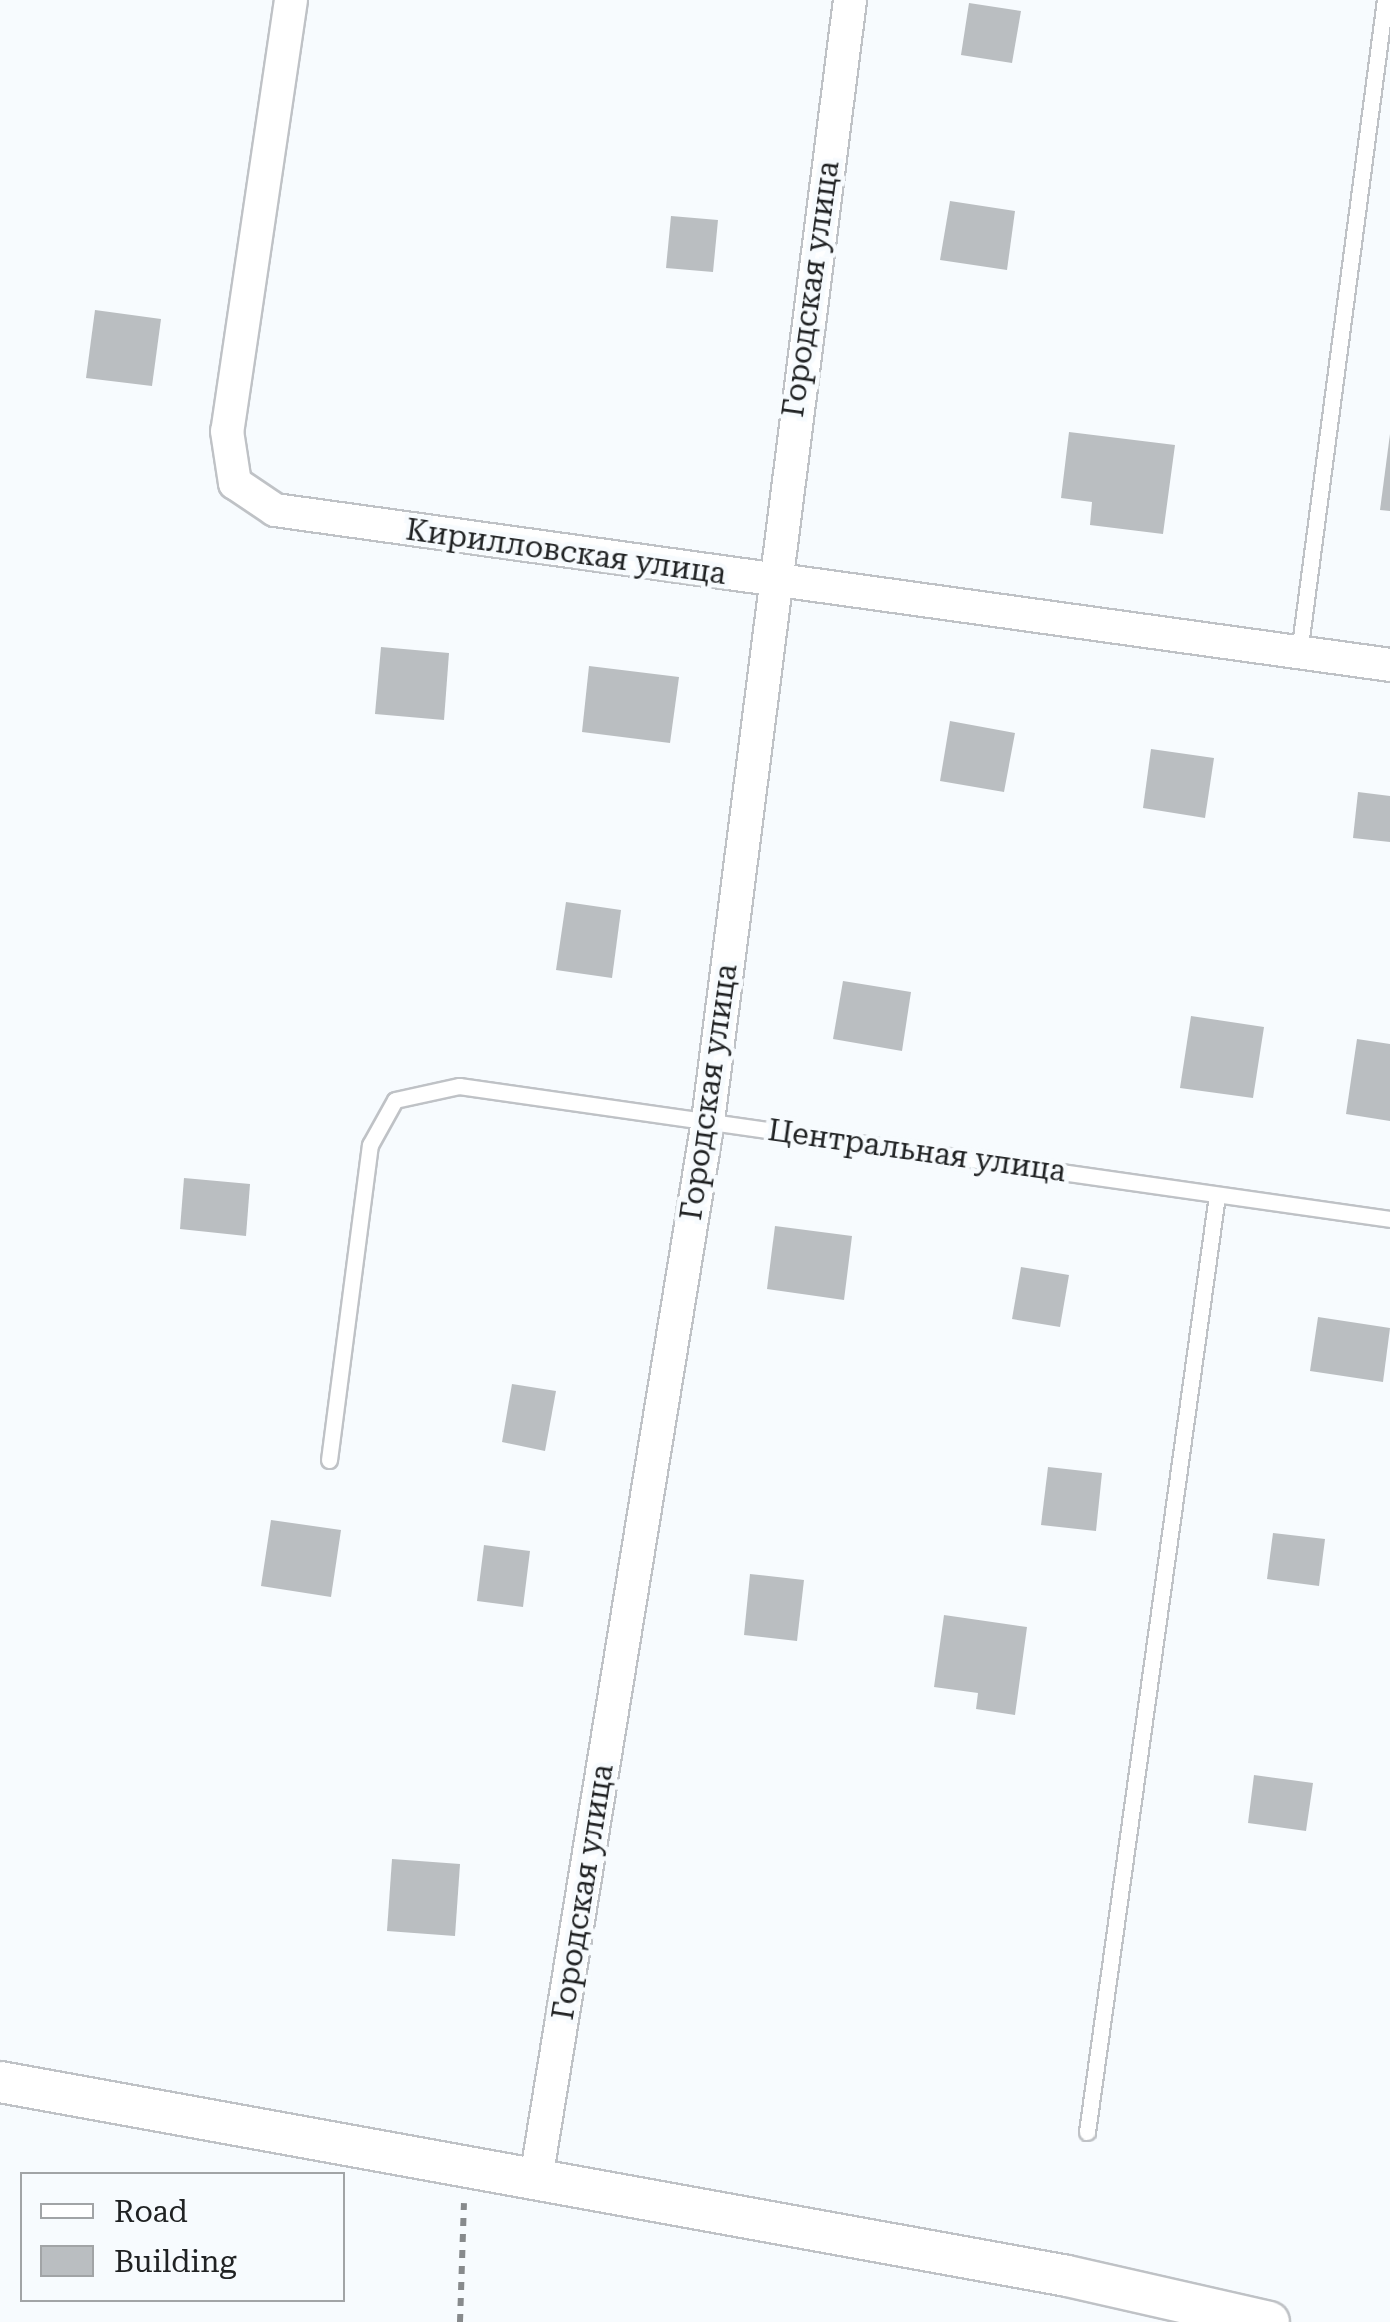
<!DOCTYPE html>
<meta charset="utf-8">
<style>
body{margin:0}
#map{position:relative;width:1390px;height:2322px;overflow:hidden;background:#f7fbfe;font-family:"Roboto Serif",serif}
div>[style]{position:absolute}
.building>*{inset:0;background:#babec1}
.path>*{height:6px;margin-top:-3px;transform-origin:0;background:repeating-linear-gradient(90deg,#878a8c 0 8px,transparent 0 16px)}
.roads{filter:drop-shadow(2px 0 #bfc2c6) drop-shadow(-2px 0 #bfc2c6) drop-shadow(0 2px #bfc2c6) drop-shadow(0 -2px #bfc2c6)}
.service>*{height:15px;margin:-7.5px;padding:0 7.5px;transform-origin:7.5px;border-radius:7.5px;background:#fff}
.minor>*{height:32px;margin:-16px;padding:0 16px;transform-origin:16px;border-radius:16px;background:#fff}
.tertiary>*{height:40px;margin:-20px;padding:0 20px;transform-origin:20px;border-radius:20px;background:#fff}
span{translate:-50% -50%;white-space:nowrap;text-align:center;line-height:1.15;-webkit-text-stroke:9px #f7fbfe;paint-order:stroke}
.street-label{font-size:30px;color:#202223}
.legend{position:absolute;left:20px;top:2172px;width:325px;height:130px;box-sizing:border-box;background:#f7fbfe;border:2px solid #a1a4a6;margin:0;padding:12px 18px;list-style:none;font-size:30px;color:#202223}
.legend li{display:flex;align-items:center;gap:20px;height:50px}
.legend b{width:50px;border:2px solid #a1a4a6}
</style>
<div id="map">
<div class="building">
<i style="clip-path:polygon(969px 3px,1021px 11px,1012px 63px,961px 55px)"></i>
<i style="clip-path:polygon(950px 201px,1015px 211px,1007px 270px,940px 260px)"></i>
<i style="clip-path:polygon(671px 216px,718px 220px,713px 272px,666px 268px)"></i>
<i style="clip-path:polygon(95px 310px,161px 319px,152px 386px,86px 378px)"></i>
<i style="clip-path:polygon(1069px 432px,1175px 445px,1163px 534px,1090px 525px,1092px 502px,1061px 498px)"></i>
<i style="clip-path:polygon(1390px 434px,1390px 511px,1380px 510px)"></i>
<i style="clip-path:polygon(381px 647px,449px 653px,444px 720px,375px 714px)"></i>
<i style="clip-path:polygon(589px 666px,679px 677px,670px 743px,582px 732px)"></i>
<i style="clip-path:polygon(950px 721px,1015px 733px,1004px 792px,940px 781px)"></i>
<i style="clip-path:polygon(1151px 749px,1214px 758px,1205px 818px,1143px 808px)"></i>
<i style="clip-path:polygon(1358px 792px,1390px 796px,1390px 842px,1353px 838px)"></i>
<i style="clip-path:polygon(566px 902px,621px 910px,612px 978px,556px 970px)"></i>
<i style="clip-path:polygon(843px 981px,911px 992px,902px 1051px,833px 1039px)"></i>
<i style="clip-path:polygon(1191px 1016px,1264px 1027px,1253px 1098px,1180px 1088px)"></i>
<i style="clip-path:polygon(1357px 1039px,1390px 1044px,1390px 1121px,1346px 1114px)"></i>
<i style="clip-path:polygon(184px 1178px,250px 1184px,246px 1236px,180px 1229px)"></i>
<i style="clip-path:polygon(775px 1226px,852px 1236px,844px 1300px,767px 1289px)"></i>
<i style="clip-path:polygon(1021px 1267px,1069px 1275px,1060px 1327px,1012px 1319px)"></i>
<i style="clip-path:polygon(1318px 1317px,1390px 1328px,1383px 1382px,1310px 1371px)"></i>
<i style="clip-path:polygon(512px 1384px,556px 1391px,545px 1451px,502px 1442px)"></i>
<i style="clip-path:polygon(1048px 1467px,1102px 1473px,1096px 1531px,1041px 1525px)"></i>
<i style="clip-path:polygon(271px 1520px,341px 1530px,331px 1597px,261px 1586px)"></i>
<i style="clip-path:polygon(1273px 1533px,1325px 1539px,1319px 1586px,1267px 1579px)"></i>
<i style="clip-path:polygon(484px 1545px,530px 1551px,523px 1607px,477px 1601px)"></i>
<i style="clip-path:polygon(750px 1574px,804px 1580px,797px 1641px,744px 1635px)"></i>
<i style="clip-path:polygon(944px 1615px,1027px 1627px,1015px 1715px,976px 1709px,978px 1693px,934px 1687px)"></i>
<i style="clip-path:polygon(1254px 1775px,1313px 1783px,1306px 1831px,1248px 1823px)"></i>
<i style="clip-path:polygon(392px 1859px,460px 1864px,455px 1936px,387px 1931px)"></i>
</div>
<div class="path">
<i style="left:460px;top:2322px;width:119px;rotate:-88.1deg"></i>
</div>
<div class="roads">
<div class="service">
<i style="left:1299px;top:653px;width:659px;rotate:-82.5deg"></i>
<i style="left:329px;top:1460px;width:318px;rotate:-82.6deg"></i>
<i style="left:370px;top:1145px;width:51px;rotate:-60.9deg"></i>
<i style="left:395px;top:1100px;width:66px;rotate:-12.3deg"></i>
<i style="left:459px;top:1086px;width:940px;rotate:8.13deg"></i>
<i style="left:1087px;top:2132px;width:946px;rotate:-82.1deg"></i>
</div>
<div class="minor">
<i style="left:291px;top:0;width:436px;rotate:98.4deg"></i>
<i style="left:227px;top:431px;width:53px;rotate:81.3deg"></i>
<i style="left:235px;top:483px;width:48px;rotate:34deg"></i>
<i style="left:275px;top:510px;width:1126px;rotate:7.91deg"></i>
<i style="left:536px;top:2179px;width:1072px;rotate:-80.77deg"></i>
<i style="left:708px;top:1121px;width:1130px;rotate:-82.78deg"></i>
</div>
<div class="tertiary">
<i style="left:0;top:2082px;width:1084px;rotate:10.3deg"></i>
<i style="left:1067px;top:2276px;width:207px;rotate:12.8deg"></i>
</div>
</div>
<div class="street-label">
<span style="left:811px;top:289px;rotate:-82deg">Городская улица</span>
<span style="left:566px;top:552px;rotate:8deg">Кирилловская улица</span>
<span style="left:709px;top:1092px;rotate:-82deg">Городская улица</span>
<span style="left:917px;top:1151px;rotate:8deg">Центральная улица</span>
<span style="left:583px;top:1892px;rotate:-81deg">Городская улица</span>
</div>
<ul class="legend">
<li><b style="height:12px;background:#fff"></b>Road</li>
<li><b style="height:28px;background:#babec1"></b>Building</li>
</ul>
</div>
